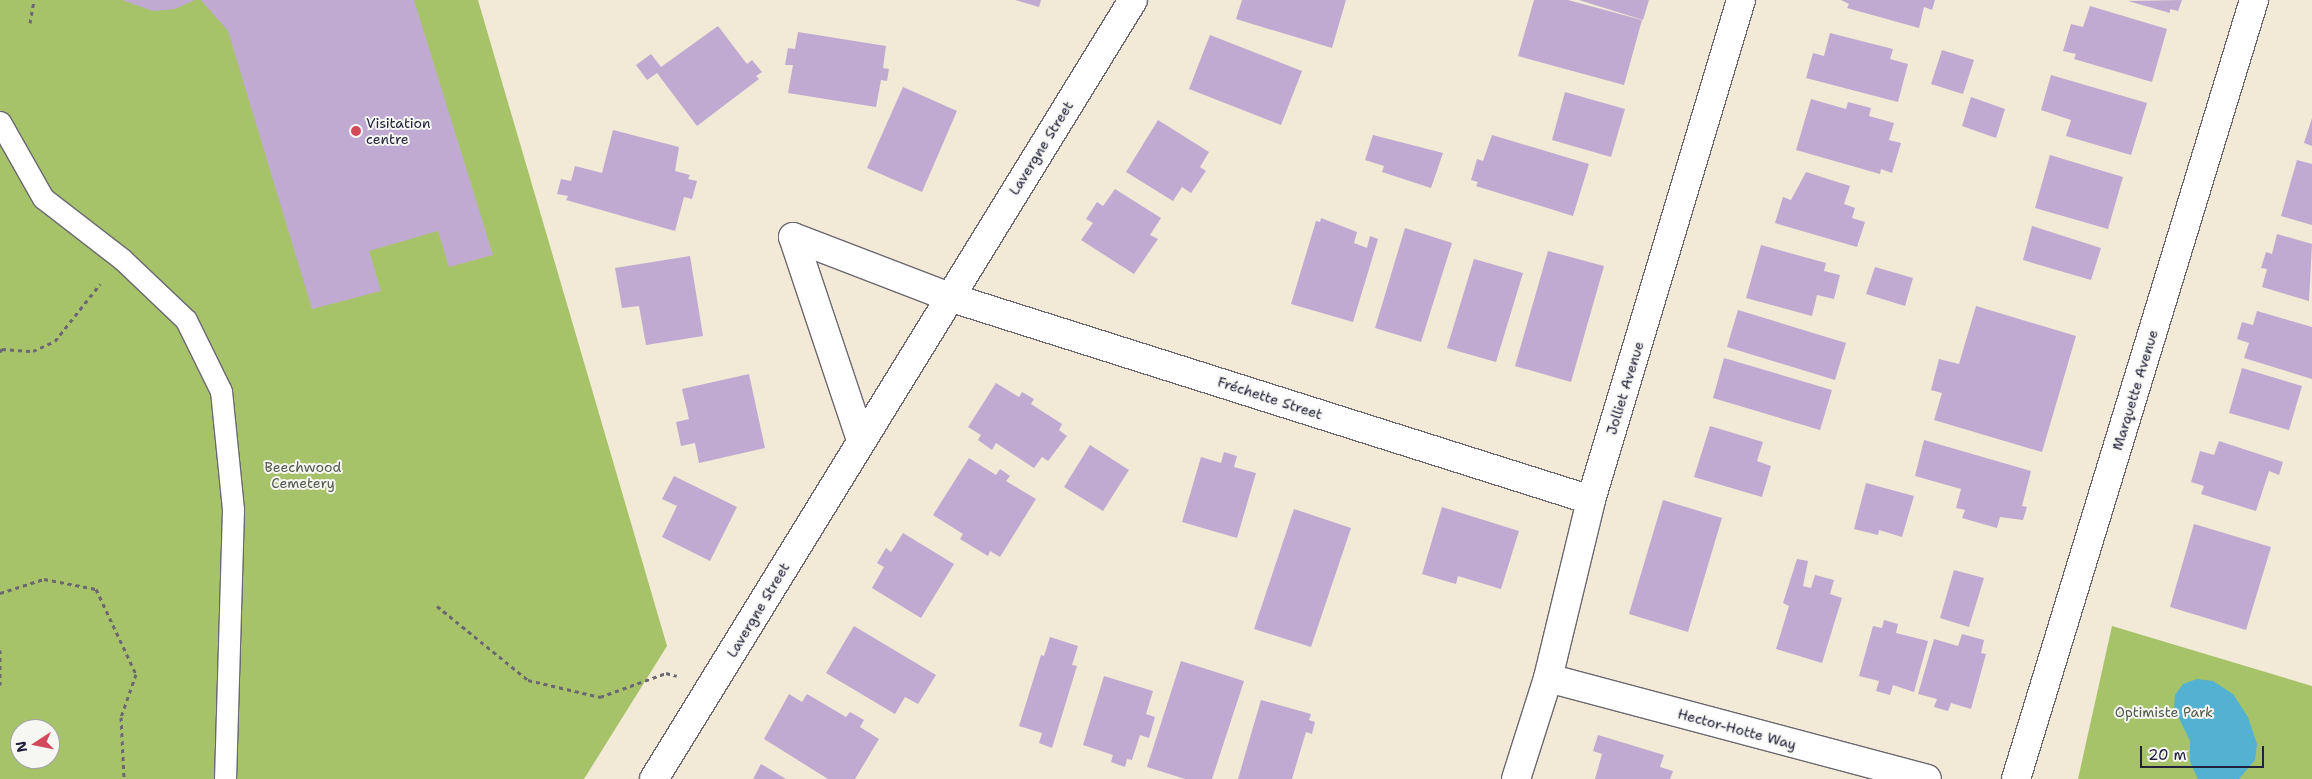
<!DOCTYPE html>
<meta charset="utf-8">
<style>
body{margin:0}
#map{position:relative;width:2312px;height:779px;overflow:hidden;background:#f2e9d6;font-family:"Shantell Sans",sans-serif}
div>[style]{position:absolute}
.green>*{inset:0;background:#a7c36a}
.water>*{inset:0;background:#53b2d1}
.building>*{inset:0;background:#c1aad2}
.path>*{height:3px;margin-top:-1.5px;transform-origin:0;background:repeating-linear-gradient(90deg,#6b6871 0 4px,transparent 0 8px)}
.roads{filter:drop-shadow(1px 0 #6b6871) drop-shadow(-1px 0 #6b6871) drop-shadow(0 1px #6b6871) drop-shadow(0 -1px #6b6871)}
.service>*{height:21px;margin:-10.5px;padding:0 10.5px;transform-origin:10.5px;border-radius:10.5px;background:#fff}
.minor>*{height:28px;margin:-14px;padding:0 14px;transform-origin:14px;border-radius:14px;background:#fff}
.dots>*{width:14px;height:14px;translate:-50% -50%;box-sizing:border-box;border:2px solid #f6f6f2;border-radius:50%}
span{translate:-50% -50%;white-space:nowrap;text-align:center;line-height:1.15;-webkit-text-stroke:4px #f6f6f2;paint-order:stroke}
.poi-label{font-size:14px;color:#22223b}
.left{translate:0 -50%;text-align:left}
.street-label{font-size:14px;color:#22223b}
.park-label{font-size:14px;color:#515a4b}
.north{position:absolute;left:10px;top:719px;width:50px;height:50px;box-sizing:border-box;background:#f6f6f2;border:1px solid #a1a1a9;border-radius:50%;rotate:259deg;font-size:14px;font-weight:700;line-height:20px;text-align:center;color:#22223b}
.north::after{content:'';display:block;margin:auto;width:18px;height:22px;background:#d1495b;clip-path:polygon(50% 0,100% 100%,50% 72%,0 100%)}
.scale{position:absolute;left:2140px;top:746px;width:124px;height:22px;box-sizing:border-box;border:2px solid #22223b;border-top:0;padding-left:6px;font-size:15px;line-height:18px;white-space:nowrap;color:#22223b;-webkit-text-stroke:4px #f6f6f2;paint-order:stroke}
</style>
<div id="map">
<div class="green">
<i style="clip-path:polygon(evenodd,0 0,478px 0,667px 646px,584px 779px,0 779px,0 0,20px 729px,50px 729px,50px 759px,20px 759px,20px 729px)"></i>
<i style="clip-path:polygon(2112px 626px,2312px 686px,2312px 779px,2078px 779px)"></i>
</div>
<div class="water">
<i style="clip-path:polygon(2197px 679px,2213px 681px,2233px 694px,2248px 717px,2257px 744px,2255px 760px,2239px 779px,2198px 779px,2196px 775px,2190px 762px,2190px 741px,2174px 708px,2175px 695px,2183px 684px)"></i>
</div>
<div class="building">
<i style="clip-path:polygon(122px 0,195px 0,175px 9px,153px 11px)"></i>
<i style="clip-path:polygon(201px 0,414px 0,493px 255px,449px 267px,438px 231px,369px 251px,381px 291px,312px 309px,228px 31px)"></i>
<i style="clip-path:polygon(1015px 0,1041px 0,1039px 7px)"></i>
<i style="clip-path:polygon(1242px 0,1346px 0,1332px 48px,1236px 19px)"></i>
<i style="clip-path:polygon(1534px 0,1568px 0,1642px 20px,1624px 85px,1518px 56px)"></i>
<i style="clip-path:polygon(1579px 0,1649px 0,1643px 20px)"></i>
<i style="clip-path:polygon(1841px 0,1935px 0,1932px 10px,1924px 7px,1919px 28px,1847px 8px,1849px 4px)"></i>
<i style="clip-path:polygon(2182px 0,2178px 11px,2170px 9px,2170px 13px,2128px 1px)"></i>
<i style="clip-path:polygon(2090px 6px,2167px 29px,2152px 82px,2074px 59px,2076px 54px,2063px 51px,2071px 24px,2083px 27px)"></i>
<i style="clip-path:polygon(718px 26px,747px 64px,752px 60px,762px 72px,756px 76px,759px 79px,697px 126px,657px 73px,647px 80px,636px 65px,651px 54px,661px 67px)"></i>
<i style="clip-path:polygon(798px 32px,886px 46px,883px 68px,889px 69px,887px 81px,881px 80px,876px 107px,788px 93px,793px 65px,785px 65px,788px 48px,795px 49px)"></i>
<i style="clip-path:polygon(1830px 33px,1893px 49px,1890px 59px,1908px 64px,1898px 102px,1806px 78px,1813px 53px,1824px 56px)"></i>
<i style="clip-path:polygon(1210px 35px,1302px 71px,1281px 125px,1189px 89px)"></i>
<i style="clip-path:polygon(1942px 50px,1974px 60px,1963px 94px,1931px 84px)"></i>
<i style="clip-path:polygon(2051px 75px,2147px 103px,2131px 155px,2066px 136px,2071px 120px,2041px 110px)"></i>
<i style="clip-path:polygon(903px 87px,957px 111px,922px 192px,867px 168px)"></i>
<i style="clip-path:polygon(1565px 92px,1625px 109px,1611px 157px,1552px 140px)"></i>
<i style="clip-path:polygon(1971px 97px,2005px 109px,1996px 138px,1962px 126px)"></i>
<i style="clip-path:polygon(1811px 99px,1846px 109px,1848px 102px,1871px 108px,1869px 116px,1894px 123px,1889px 140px,1901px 143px,1892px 173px,1881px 169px,1880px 174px,1796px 150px)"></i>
<i style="clip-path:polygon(2312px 118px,2312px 146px,2304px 143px)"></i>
<i style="clip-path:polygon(1158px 120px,1209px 152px,1200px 167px,1206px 171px,1191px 193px,1182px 187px,1173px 201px,1126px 172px)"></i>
<i style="clip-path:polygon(613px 130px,679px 147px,675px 171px,690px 175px,688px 179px,697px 181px,692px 199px,684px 197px,675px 231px,566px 200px,568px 196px,557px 194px,561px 179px,571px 181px,575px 166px,602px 173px)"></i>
<i style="clip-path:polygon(1373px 135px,1443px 153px,1431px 188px,1382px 172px,1384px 166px,1365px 160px)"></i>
<i style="clip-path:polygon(1492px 135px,1589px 164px,1573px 216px,1476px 186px,1478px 182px,1471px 180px,1477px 159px,1483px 161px)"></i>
<i style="clip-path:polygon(2050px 155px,2123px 177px,2108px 229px,2035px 208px)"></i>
<i style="clip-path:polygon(2297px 160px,2312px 164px,2312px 225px,2281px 216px)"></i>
<i style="clip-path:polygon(1806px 172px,1850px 186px,1844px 204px,1855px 208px,1852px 218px,1865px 222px,1857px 247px,1775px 223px,1783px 197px,1791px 200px)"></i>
<i style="clip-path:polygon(1115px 189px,1161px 218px,1150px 235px,1158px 239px,1134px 274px,1081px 240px,1093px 223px,1086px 219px,1097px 202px,1103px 206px)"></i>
<i style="clip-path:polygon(1321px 218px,1357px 232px,1354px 243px,1367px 248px,1370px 236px,1378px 239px,1353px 322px,1291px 304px,1316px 221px,1320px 222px)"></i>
<i style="clip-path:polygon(2032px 226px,2101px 248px,2091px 280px,2023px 260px)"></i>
<i style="clip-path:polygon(1405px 228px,1452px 243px,1421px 342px,1375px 328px)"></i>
<i style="clip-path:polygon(2277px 234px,2312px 244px,2309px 301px,2262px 287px,2267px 269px,2261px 268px,2266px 252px,2272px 254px)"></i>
<i style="clip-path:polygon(1761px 245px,1826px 263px,1824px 271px,1840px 275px,1834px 299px,1817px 295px,1812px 316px,1746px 298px)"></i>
<i style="clip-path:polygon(1548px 251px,1604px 266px,1571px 382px,1515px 366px)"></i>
<i style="clip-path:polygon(690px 256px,703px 336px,646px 345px,639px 306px,622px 308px,615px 268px)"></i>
<i style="clip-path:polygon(1474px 259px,1523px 273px,1496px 362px,1447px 348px)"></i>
<i style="clip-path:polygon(1875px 267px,1913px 278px,1905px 306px,1866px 294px)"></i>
<i style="clip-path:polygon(1976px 306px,2076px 336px,2042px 452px,1934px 420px,1942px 393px,1931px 390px,1939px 359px,1959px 364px)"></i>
<i style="clip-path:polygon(1738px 310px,1846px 343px,1835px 380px,1727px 347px)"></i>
<i style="clip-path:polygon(2257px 311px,2312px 327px,2312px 379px,2244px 358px,2249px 343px,2237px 339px,2242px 322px,2253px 325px)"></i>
<i style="clip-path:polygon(1724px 358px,1832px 390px,1820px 430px,1713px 398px)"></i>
<i style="clip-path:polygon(2242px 368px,2302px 386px,2289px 430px,2229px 413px)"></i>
<i style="clip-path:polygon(749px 374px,765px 448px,699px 463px,695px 443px,681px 446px,676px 422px,689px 419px,682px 389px)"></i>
<i style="clip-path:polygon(996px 383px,1019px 397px,1022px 392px,1034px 399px,1031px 404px,1062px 424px,1059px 430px,1067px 436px,1048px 461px,1042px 457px,1034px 468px,996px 443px,992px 450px,978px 440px,981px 435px,968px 427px)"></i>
<i style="clip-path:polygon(1710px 426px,1763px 442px,1757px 461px,1771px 466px,1762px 497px,1694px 477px)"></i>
<i style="clip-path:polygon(1924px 440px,2031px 471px,2022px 506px,2027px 507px,2023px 520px,2000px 517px,1997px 528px,1962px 518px,1965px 510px,1956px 508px,1961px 489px,1915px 476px)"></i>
<i style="clip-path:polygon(2219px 441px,2283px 462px,2279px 475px,2269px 471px,2256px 511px,2201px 494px,2204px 486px,2191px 482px,2200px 451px,2214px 455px)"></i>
<i style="clip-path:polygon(1090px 445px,1129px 470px,1103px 511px,1064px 487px)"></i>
<i style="clip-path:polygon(1224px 452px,1237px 456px,1234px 467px,1256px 473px,1237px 538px,1182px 522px,1201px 457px,1221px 463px)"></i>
<i style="clip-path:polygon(969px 458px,996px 475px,1000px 469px,1010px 476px,1006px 481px,1036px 499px,1000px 557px,990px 551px,988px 556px,960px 539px,963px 534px,933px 515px)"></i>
<i style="clip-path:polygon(674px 476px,737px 507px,710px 561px,662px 537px,677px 506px,662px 499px)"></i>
<i style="clip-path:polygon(1866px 483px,1914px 496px,1902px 537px,1879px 530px,1878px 535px,1854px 529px)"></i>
<i style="clip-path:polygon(1663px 500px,1722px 518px,1688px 632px,1629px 614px)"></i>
<i style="clip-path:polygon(1442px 507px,1519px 531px,1501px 589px,1458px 576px,1456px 584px,1422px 574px)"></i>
<i style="clip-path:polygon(1294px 509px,1351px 528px,1311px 647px,1254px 629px)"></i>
<i style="clip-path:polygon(2194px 524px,2271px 547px,2246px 630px,2170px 607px)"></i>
<i style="clip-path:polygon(903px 533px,954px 564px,921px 618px,872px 588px,884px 567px,877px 563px,886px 548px,891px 552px)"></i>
<i style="clip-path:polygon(1797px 559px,1808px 561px,1803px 586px,1811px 588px,1815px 575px,1834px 580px,1830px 594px,1842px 598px,1822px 663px,1776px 649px,1789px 606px,1783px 603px)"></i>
<i style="clip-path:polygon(1954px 570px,1984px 578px,1969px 627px,1940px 618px)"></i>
<i style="clip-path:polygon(1884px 620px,1898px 624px,1896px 633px,1928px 641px,1914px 692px,1893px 685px,1890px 695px,1876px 691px,1879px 681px,1859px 676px,1873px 626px,1882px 628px)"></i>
<i style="clip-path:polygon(854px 626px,936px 675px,918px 704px,905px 697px,895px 714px,826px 673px)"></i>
<i style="clip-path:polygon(1962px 634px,1984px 640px,1981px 653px,1986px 654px,1971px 709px,1951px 703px,1948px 711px,1934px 707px,1937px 699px,1918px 694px,1934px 639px,1958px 646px)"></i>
<i style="clip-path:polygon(1050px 637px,1078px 646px,1072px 665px,1077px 666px,1052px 748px,1039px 743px,1042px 733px,1019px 726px,1041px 655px,1044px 656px)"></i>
<i style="clip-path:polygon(1181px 661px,1244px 681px,1212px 779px,1185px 779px,1147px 767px)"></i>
<i style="clip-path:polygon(1104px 676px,1153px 691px,1146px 714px,1155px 717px,1149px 738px,1140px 735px,1132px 760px,1127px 759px,1125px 767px,1111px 762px,1113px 755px,1083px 745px)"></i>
<i style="clip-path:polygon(789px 694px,802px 702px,807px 694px,846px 717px,850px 712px,864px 720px,860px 727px,879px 739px,855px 779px,828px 779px,764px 739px)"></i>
<i style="clip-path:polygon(1261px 700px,1311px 714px,1309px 720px,1315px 722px,1312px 734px,1306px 732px,1292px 779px,1238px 779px)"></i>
<i style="clip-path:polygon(1598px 735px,1664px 755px,1660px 767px,1673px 771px,1670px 779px,1595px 779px,1602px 754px,1593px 751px)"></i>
<i style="clip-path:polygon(761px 764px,786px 779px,753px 779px)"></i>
</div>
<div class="path">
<i style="left:30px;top:23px;width:23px;rotate:-80deg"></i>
<i style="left:0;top:352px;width:4px;rotate:-56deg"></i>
<i style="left:2px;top:349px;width:31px;rotate:4deg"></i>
<i style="left:33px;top:351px;width:24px;rotate:-24deg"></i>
<i style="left:55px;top:341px;width:73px;rotate:-51.7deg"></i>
<i style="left:0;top:593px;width:46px;rotate:-17.7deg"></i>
<i style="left:44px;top:579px;width:53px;rotate:10.9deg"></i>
<i style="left:96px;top:589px;width:94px;rotate:64.8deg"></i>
<i style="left:136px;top:674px;width:46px;rotate:109.2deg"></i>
<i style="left:121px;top:717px;width:62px;rotate:87.2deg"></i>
<i style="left:437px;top:606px;width:117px;rotate:39.1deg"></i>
<i style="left:528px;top:680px;width:74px;rotate:13.3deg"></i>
<i style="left:600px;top:697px;width:70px;rotate:-20deg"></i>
<i style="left:666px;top:673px;width:11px;rotate:15deg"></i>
<i style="left:0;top:650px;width:35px;rotate:90deg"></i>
</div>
<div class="roads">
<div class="service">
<i style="left:0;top:122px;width:87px;rotate:60.5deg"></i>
<i style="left:43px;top:198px;width:100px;rotate:37.7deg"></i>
<i style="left:122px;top:259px;width:88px;rotate:43.6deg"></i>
<i style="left:186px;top:320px;width:79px;rotate:63.8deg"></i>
<i style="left:221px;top:391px;width:120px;rotate:84.2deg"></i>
<i style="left:233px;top:510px;width:269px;rotate:91.7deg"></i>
</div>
<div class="minor">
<i style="left:861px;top:440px;width:214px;rotate:-108.5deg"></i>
<i style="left:793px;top:237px;width:167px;rotate:21deg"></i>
<i style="left:949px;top:297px;width:673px;rotate:17.55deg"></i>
<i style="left:1548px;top:678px;width:392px;rotate:14.9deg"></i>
<i style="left:654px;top:779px;width:914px;rotate:-58.41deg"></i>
<i style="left:1516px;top:779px;width:106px;rotate:-72.4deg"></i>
<i style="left:1548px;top:678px;width:183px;rotate:-76.4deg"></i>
<i style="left:1591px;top:500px;width:522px;rotate:-73.3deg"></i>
<i style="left:2016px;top:779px;width:815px;rotate:-73.01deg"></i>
</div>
</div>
<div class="dots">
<i style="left:356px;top:131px;background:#d1495b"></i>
</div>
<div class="poi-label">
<span class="left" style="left:366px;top:131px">Visitation<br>centre</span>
</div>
<div class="street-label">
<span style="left:1041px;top:148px;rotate:-58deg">Lavergne Street</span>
<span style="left:1625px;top:388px;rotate:-73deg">Jolliet Avenue</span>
<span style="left:2135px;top:390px;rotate:-73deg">Marquette Avenue</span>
<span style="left:1270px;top:398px;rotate:18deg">Fréchette Street</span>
<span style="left:758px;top:610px;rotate:-59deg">Lavergne Street</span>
<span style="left:1737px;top:729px;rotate:15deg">Hector-Hotte Way</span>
</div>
<div class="park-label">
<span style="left:303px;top:475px">Beechwood<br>Cemetery</span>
<span style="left:2164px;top:712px">Optimiste Park</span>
</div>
<div class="north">N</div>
<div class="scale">20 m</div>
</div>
